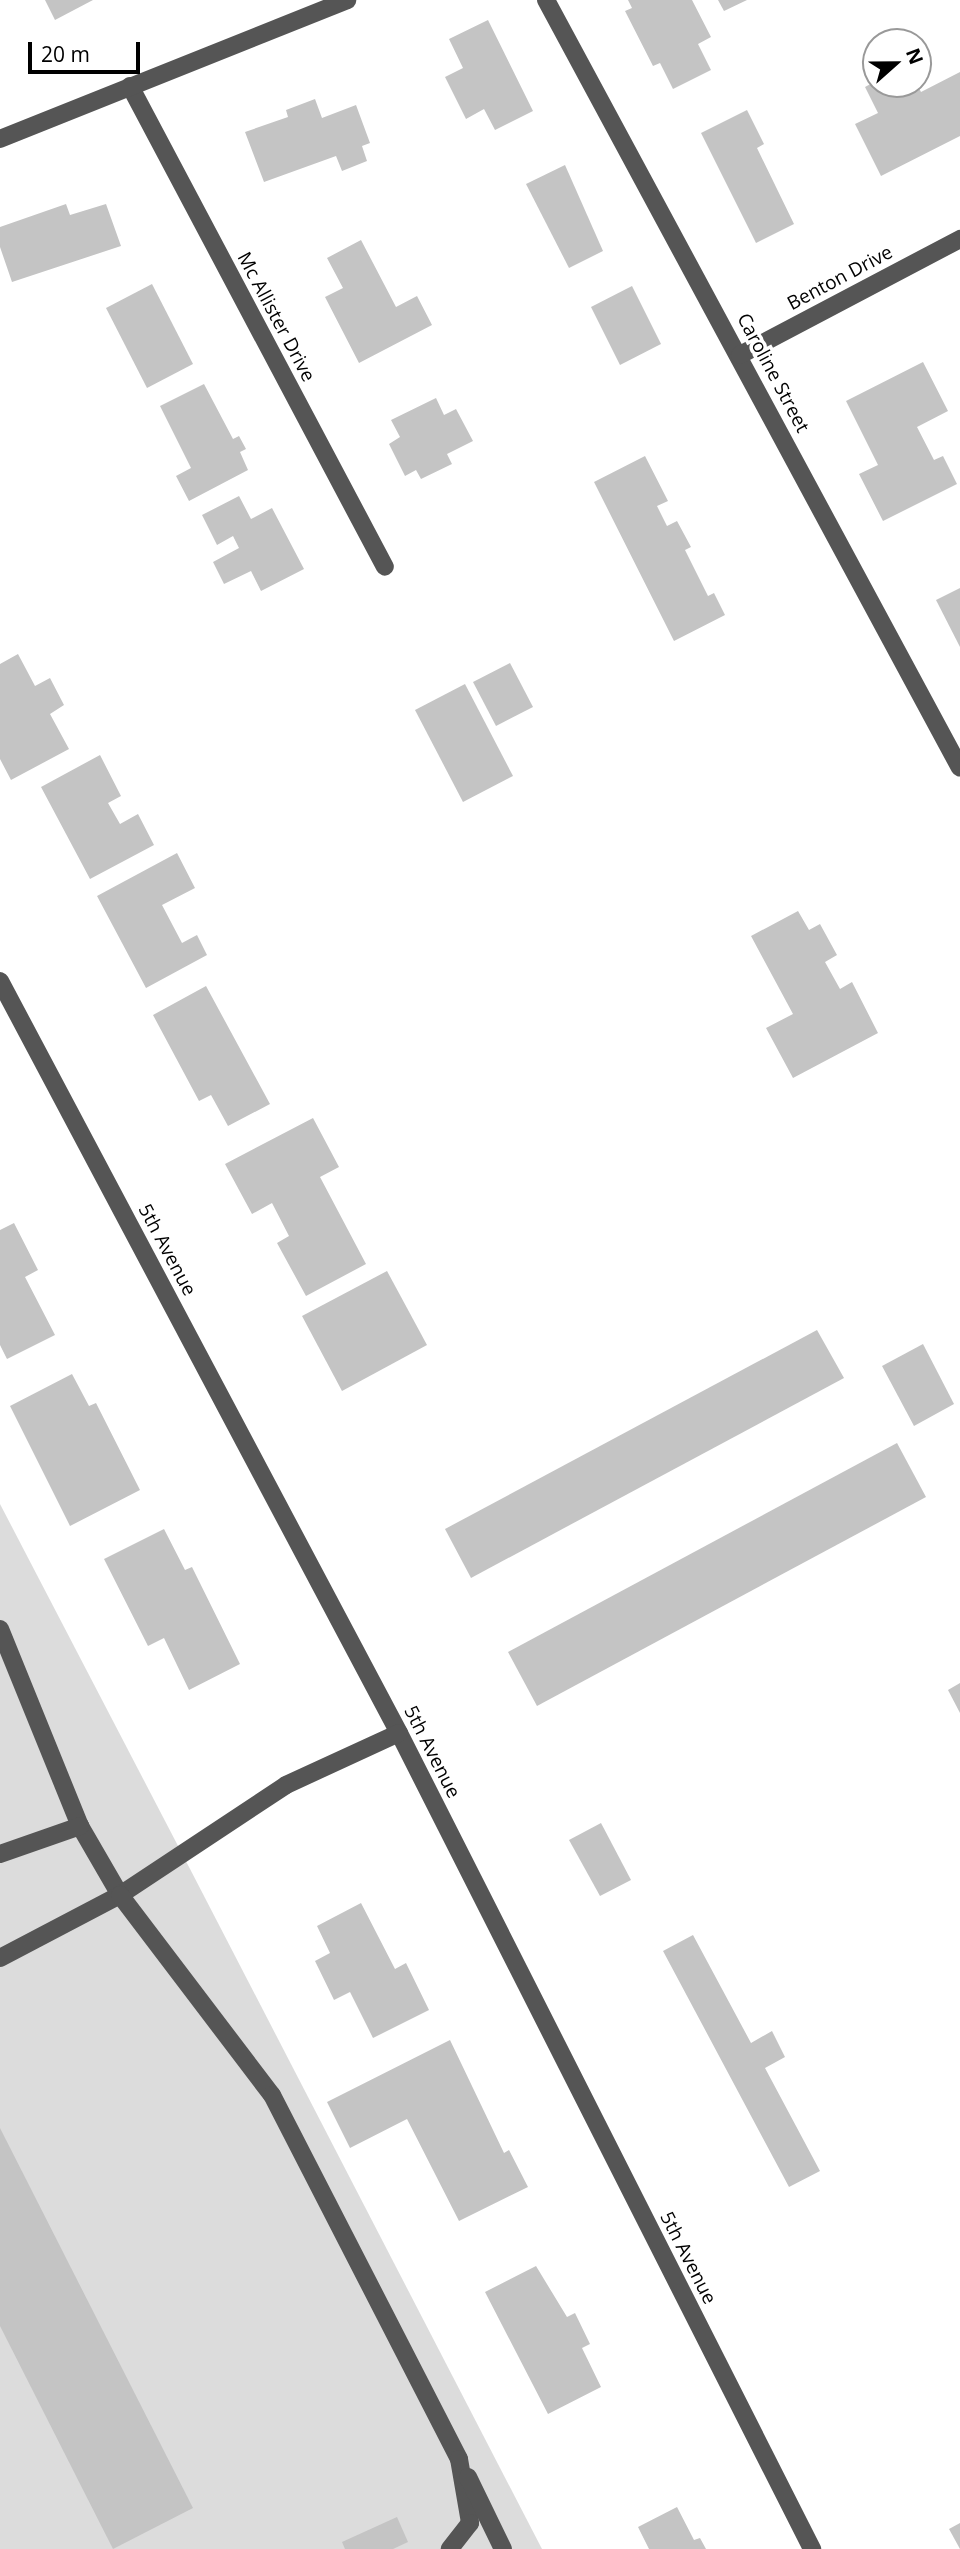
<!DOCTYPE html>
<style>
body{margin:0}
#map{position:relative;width:960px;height:2549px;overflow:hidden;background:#fff;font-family:"Open Sans",sans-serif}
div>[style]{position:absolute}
.green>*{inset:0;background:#dcdcdc}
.building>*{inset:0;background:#c4c4c4}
.minor>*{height:18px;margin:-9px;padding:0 9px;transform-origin:9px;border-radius:9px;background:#555}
span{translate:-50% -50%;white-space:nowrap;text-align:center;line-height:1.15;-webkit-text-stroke:7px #fff;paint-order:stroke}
.street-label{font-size:19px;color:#000}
.north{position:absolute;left:862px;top:28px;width:70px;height:70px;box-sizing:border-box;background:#fff;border:2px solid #999;border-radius:50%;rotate:69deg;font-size:19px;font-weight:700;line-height:28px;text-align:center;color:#000}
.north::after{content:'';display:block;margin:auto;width:24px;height:32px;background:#000;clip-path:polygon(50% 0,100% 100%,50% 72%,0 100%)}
.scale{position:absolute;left:28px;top:42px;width:112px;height:32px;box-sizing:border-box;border:4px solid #000;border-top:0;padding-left:9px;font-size:21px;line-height:24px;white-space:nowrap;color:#000;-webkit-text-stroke:5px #fff;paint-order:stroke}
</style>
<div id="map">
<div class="green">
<i style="clip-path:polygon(0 1504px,189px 1867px,542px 2549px,0 2549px)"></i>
</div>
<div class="building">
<i style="clip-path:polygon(45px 0,93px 0,55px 20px)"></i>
<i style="clip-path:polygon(628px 0,692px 0,711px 37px,698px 44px,711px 70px,673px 89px,660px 63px,653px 66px,625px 11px,632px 8px)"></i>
<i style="clip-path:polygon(718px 0,747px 0,724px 11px)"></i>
<i style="clip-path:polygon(488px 20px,533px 111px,495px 130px,484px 109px,466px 119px,445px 77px,463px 68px,449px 39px)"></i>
<i style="clip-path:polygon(960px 72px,960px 136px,881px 176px,855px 124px,878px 113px,865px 87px,876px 81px,917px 84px,921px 92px)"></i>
<i style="clip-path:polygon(315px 99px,322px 118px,356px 105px,370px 143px,362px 146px,367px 161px,342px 171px,336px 156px,264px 182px,245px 132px,288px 117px,286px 110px)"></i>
<i style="clip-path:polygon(747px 110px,764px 144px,757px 148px,794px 224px,756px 243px,701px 133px)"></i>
<i style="clip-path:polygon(565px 165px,603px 251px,569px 268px,526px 184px)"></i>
<i style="clip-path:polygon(66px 204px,70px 215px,106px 204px,121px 246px,12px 282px,0 247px,0 227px)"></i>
<i style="clip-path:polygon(361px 240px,396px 307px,417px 296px,432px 325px,359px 363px,325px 297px,343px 288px,327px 258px)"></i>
<i style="clip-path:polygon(152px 284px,193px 364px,147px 388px,106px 308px)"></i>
<i style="clip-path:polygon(632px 286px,661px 344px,620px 365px,591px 307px)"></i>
<i style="clip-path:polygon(923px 362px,948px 411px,917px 427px,934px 460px,943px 456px,957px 484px,883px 521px,859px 474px,878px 465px,846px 401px)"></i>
<i style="clip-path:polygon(204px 384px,233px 439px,239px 436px,246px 449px,240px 452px,248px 470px,189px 501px,176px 476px,191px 468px,160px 406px)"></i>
<i style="clip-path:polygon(436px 398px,444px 415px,456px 409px,473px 441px,447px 454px,452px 464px,421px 479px,416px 470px,405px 476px,389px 444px,400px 437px,391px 420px)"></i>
<i style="clip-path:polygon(645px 456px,668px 501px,657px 506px,667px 526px,677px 521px,691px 547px,685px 550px,708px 596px,714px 593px,725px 615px,674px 641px,594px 482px)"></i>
<i style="clip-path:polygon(239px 496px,251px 519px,272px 508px,304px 569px,261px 591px,251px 571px,224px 584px,213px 562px,239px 548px,233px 536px,217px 545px,202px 515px)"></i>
<i style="clip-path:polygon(960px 588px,960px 647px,936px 600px)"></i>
<i style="clip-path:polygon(18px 654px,35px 686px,50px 678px,64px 705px,50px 714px,69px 749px,11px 780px,0 759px,0 664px)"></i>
<i style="clip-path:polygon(510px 663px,533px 707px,496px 726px,473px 682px)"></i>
<i style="clip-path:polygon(465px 684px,513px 776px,463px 802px,415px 710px)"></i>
<i style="clip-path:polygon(100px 755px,121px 796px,108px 803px,120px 824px,138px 814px,154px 845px,90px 879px,41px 787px)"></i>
<i style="clip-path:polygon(177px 853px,195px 888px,162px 905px,182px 943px,197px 935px,207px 955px,146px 988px,97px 896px)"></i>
<i style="clip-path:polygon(798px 911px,809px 930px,820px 924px,837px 955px,825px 962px,840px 989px,852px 982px,878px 1033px,793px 1078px,766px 1028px,793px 1014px,751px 936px)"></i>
<i style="clip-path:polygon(206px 986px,270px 1104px,228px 1126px,211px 1095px,199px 1101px,153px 1015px)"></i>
<i style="clip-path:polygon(313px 1118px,339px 1167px,320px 1177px,366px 1264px,306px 1296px,277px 1243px,289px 1236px,272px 1203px,252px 1214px,225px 1164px)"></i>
<i style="clip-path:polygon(14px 1223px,38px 1270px,25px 1277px,55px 1335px,7px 1359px,0 1345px,0 1230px)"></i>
<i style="clip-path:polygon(387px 1271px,427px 1345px,342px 1391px,302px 1316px)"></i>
<i style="clip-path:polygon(817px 1330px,844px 1378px,471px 1578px,445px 1529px)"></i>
<i style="clip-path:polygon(923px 1344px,954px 1404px,914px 1426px,882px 1366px)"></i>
<i style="clip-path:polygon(72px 1374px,89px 1406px,96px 1403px,140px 1490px,70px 1526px,10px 1406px)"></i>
<i style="clip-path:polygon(897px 1443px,926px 1497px,537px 1706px,508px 1652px)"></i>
<i style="clip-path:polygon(164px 1529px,185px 1570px,192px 1567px,240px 1664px,189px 1690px,164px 1638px,148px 1646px,104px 1559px)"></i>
<i style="clip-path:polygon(960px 1683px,960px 1713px,948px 1690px)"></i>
<i style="clip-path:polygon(601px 1823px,631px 1880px,600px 1896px,569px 1840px)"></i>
<i style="clip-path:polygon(361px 1903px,395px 1969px,406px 1963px,429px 2010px,373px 2038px,350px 1992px,334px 2000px,315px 1961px,330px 1953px,317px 1926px)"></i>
<i style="clip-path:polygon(693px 1935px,751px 2043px,772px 2031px,785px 2057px,765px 2068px,820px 2171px,789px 2187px,663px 1951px)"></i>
<i style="clip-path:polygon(450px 2040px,504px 2153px,509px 2150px,528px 2187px,459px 2221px,407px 2119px,350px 2148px,327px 2102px)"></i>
<i style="clip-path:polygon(0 2128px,193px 2508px,113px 2549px,0 2326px)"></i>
<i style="clip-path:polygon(536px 2266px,567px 2317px,575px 2313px,590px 2344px,582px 2348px,601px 2387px,548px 2414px,485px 2292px)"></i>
<i style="clip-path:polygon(677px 2507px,694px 2540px,700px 2538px,706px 2549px,649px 2549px,638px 2527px)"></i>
<i style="clip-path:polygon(397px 2517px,408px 2542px,393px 2549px,345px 2549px,342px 2542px)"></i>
<i style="clip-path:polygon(960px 2523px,960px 2549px,949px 2529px)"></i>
</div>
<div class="minor">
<i style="left:546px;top:0;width:872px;rotate:61.67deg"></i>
<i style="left:130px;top:86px;width:544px;rotate:62.07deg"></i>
<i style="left:0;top:139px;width:374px;rotate:-21.8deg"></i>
<i style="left:740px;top:355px;width:249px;rotate:-27.8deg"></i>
<i style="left:0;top:981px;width:851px;rotate:62.05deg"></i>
<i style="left:399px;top:1733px;width:915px;rotate:63.15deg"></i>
<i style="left:0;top:1629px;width:213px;rotate:67.9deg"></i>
<i style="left:80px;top:1826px;width:80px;rotate:59.9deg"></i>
<i style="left:120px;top:1895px;width:199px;rotate:-33.5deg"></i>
<i style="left:286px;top:1785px;width:124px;rotate:-24.7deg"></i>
<i style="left:0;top:1854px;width:85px;rotate:-19.3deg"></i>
<i style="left:0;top:1958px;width:136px;rotate:-27.7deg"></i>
<i style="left:120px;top:1895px;width:251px;rotate:52.8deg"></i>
<i style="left:272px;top:2095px;width:409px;rotate:62.8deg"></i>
<i style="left:459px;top:2459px;width:65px;rotate:80.2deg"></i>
<i style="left:470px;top:2523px;width:33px;rotate:128deg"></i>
<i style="left:468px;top:2477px;width:80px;rotate:64.1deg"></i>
</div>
<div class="street-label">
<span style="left:840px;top:278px;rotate:-28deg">Benton Drive</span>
<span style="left:276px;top:317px;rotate:62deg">Mc Allister Drive</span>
<span style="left:773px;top:373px;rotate:62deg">Caroline Street</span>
<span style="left:167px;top:1250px;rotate:62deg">5th Avenue</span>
<span style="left:432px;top:1752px;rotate:63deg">5th Avenue</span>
<span style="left:688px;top:2258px;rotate:63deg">5th Avenue</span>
</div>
<div class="north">N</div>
<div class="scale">20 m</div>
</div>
